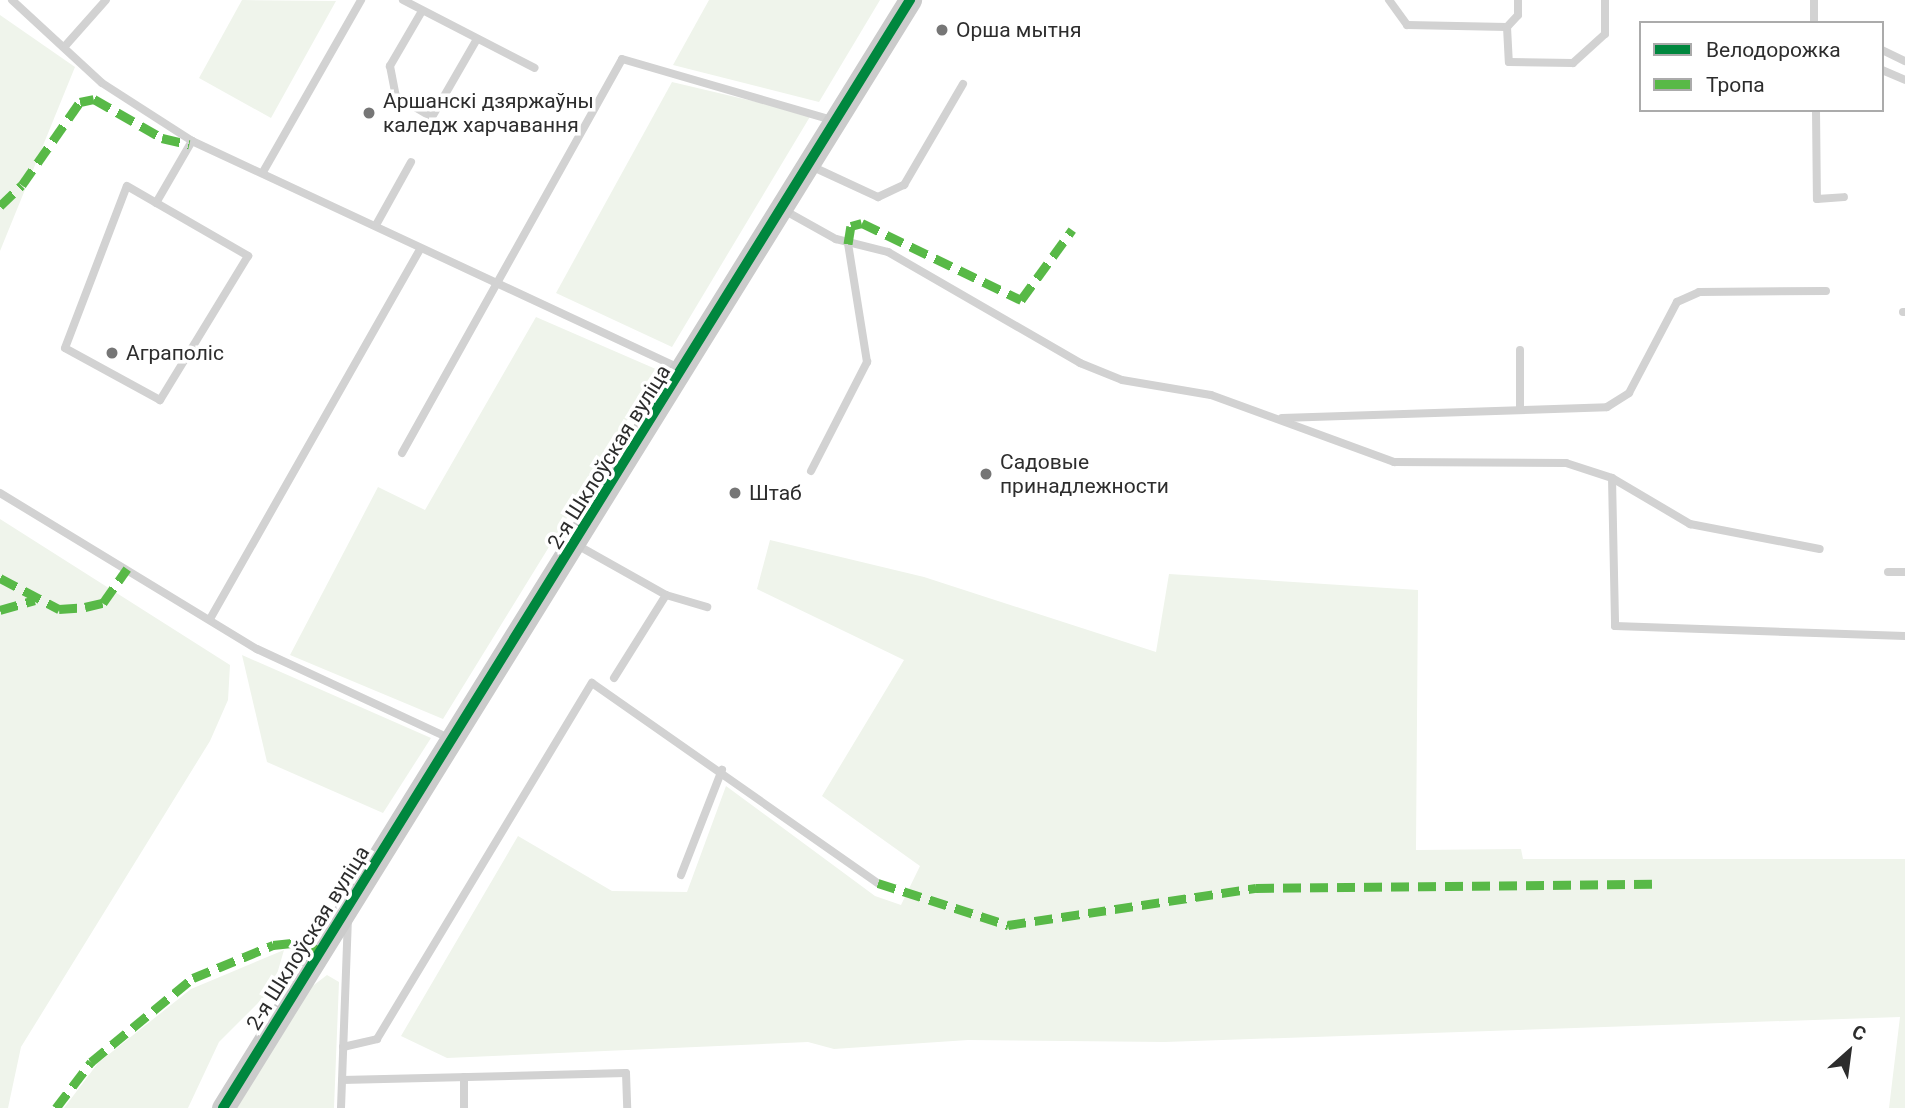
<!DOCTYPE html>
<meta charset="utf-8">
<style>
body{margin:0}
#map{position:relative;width:1905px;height:1108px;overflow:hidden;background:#fff;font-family:Roboto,sans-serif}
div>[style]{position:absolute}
.green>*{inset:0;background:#eff4eb}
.lane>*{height:8px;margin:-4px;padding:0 4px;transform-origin:4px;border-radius:4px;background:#d2d2d2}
.secondary>*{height:23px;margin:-11.5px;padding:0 11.5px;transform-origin:11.5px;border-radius:11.5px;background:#cbcbcb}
.quiet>*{height:9px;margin-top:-4.5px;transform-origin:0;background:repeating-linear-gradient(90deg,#58b947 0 18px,transparent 0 27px)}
.cycleway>*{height:10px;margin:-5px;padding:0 5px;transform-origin:5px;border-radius:5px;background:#00873e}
.dots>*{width:19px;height:19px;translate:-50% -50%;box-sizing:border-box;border:4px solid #fff;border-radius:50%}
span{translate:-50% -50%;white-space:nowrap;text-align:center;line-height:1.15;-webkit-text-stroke:7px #fff;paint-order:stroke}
.poi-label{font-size:21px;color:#2d2d2d}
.left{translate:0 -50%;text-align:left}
.street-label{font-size:21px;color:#2d2d2d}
.legend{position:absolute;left:1639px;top:21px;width:245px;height:91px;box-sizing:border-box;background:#fff;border:2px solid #ababab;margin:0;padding:9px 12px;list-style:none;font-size:21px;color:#2d2d2d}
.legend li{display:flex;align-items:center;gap:14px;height:35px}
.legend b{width:35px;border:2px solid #ababab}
.north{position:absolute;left:1814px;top:1017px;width:70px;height:70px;-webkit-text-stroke:5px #fff;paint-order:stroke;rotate:28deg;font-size:19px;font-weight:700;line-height:28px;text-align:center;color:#2d2d2d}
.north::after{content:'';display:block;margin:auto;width:24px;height:32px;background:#2d2d2d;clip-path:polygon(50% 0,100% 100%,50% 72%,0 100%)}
</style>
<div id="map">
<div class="green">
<i style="clip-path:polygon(242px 0,336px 1px,271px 118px,199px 78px)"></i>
<i style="clip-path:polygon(709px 0,880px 0,819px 102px,673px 65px)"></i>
<i style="clip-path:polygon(0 15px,75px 67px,0 251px)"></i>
<i style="clip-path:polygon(672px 82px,811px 115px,672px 347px,556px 293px)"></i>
<i style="clip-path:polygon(536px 317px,658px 370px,443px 719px,290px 655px,378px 487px,425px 510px)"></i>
<i style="clip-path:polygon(0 519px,230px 665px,228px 700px,210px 741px,21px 1047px,8px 1108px,0 1108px)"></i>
<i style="clip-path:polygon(770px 540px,924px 577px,1156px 652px,1169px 574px,1418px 590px,1416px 850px,1521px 849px,1523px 859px,1905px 859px,1905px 1108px,1889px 1108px,1900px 1017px,1165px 1042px,968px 1040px,834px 1049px,808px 1042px,447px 1058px,401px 1036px,518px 836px,612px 891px,687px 892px,726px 786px,875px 896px,901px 905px,920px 866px,822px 796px,904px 660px,757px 589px)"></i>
<i style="clip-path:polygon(242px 655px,431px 738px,383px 813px,267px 762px)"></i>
<i style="clip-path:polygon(284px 950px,273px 988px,219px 1042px,188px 1108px,64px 1108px,98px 1063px,191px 989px)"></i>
<i style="clip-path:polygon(327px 975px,339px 982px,334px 1108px,234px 1108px,306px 991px)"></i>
</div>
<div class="lane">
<i style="left:12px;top:0;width:122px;rotate:42.7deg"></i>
<i style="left:102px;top:83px;width:107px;rotate:32.8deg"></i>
<i style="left:192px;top:141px;width:537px;rotate:24.99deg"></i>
<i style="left:403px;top:0;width:148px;rotate:27.3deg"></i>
<i style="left:1389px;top:0;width:31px;rotate:54deg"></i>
<i style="left:1407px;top:25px;width:100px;rotate:1.1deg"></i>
<i style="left:1507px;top:27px;width:16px;rotate:-47deg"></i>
<i style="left:1518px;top:15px;width:15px;rotate:-90deg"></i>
<i style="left:1814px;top:0;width:23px;rotate:90deg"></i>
<i style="left:422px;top:11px;width:64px;rotate:120.2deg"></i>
<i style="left:390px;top:66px;width:31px;rotate:79deg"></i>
<i style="left:396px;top:96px;width:42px;rotate:30.3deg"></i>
<i style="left:432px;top:117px;width:90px;rotate:-60deg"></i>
<i style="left:1507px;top:27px;width:35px;rotate:87deg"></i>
<i style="left:1509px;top:62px;width:64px;rotate:0.9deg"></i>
<i style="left:1573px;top:63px;width:43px;rotate:-42.2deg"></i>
<i style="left:1605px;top:34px;width:34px;rotate:-90deg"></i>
<i style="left:66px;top:45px;width:60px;rotate:-48.4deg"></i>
<i style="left:1882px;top:50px;width:25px;rotate:26deg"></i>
<i style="left:1882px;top:70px;width:25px;rotate:23deg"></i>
<i style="left:1816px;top:110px;width:89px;rotate:89.4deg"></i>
<i style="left:1817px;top:199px;width:27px;rotate:-4deg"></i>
<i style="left:811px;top:166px;width:74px;rotate:24.8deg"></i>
<i style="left:878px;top:197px;width:29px;rotate:-25deg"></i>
<i style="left:904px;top:185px;width:117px;rotate:-59.7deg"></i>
<i style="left:263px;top:172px;width:198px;rotate:-60.3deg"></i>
<i style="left:127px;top:186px;width:140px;rotate:30deg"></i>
<i style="left:248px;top:256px;width:169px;rotate:121.4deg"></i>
<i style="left:160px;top:400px;width:108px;rotate:-151.3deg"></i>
<i style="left:65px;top:348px;width:173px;rotate:-69.1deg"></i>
<i style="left:156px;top:203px;width:72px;rotate:-59.9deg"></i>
<i style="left:782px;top:209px;width:62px;rotate:29.1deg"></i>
<i style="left:836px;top:239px;width:54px;rotate:14deg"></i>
<i style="left:888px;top:252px;width:222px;rotate:30deg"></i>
<i style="left:1080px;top:363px;width:45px;rotate:22deg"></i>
<i style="left:1122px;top:380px;width:90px;rotate:9.6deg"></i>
<i style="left:1211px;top:395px;width:195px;rotate:20.1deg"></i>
<i style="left:1394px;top:462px;width:172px;rotate:0.3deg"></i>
<i style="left:1566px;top:463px;width:48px;rotate:18.1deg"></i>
<i style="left:1612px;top:478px;width:91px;rotate:30.5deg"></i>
<i style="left:1690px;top:524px;width:132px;rotate:10.9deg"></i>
<i style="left:376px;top:225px;width:72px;rotate:-60.9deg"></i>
<i style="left:1903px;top:312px;width:2px"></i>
<i style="left:1520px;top:409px;width:59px;rotate:-90deg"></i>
<i style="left:1282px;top:418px;width:325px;rotate:-1.9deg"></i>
<i style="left:1607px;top:407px;width:26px;rotate:-32deg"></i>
<i style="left:1629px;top:393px;width:103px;rotate:-62.2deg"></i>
<i style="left:1677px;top:302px;width:24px;rotate:-24deg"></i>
<i style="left:1699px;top:292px;width:127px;rotate:-0.5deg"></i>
<i style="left:402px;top:453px;width:451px;rotate:-60.8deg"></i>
<i style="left:622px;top:59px;width:219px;rotate:16.2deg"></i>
<i style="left:811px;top:471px;width:123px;rotate:-62.8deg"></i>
<i style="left:867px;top:362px;width:120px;rotate:-99.1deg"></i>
<i style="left:1612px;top:478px;width:148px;rotate:88.8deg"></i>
<i style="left:1615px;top:626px;width:290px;rotate:2deg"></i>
<i style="left:0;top:493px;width:301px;rotate:31.3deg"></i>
<i style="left:257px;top:649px;width:214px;rotate:24.9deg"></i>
<i style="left:577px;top:545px;width:102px;rotate:29.3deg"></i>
<i style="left:666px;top:595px;width:43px;rotate:16.3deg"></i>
<i style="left:1888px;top:572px;width:17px"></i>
<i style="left:210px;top:619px;width:425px;rotate:-60.4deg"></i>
<i style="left:614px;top:678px;width:98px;rotate:-57.9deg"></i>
<i style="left:681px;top:875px;width:113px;rotate:-68.7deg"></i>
<i style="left:343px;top:1047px;width:35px;rotate:-13deg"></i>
<i style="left:377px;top:1039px;width:416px;rotate:-58.9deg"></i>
<i style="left:592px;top:683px;width:349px;rotate:35deg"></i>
<i style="left:464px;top:1077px;width:31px;rotate:90deg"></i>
<i style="left:342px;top:1080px;width:284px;rotate:-1.4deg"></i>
<i style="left:626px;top:1073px;width:35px;rotate:88deg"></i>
<i style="left:341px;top:1108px;width:190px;rotate:-87.9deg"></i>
</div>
<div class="secondary">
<i style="left:223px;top:1108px;width:1304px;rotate:-58.2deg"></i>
</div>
<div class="quiet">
<i style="left:0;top:206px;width:30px;rotate:-44deg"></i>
<i style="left:22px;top:185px;width:101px;rotate:-55.1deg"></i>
<i style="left:80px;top:102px;width:14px;rotate:-12deg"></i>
<i style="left:94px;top:99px;width:78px;rotate:29.8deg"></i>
<i style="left:162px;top:138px;width:28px;rotate:13deg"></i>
<i style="left:848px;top:244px;width:18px;rotate:-81deg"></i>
<i style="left:851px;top:226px;width:11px;rotate:-15deg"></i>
<i style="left:862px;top:223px;width:177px;rotate:25.8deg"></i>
<i style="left:1021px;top:300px;width:87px;rotate:-53.9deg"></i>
<i style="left:0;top:578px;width:67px;rotate:27.7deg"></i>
<i style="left:59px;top:609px;width:26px;rotate:-4deg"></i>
<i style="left:85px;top:607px;width:18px;rotate:-13deg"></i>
<i style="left:103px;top:603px;width:42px;rotate:-54.8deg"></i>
<i style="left:0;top:610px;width:36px;rotate:-16deg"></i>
<i style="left:878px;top:883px;width:137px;rotate:17.9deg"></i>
<i style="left:1008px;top:925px;width:251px;rotate:-8.5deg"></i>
<i style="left:1256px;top:888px;width:396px;rotate:-0.6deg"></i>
<i style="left:56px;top:1108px;width:58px;rotate:-52.7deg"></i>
<i style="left:91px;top:1062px;width:132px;rotate:-39.5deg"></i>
<i style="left:193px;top:978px;width:87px;rotate:-22.4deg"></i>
<i style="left:273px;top:945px;width:31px;rotate:-6deg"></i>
<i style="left:304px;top:942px;width:21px;rotate:31deg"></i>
</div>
<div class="cycleway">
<i style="left:223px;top:1108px;width:1304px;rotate:-58.2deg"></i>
</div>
<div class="dots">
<i style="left:942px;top:30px;background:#767676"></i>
<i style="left:369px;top:113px;background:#767676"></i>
<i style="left:112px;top:353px;background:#767676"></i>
<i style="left:986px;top:474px;background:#767676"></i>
<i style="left:735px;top:493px;background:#767676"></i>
</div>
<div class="poi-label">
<span class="left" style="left:956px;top:30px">Орша мытня</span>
<span class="left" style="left:383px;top:113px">Аршанскі дзяржаўны<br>каледж харчавання</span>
<span class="left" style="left:126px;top:353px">Аграполіс</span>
<span class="left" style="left:1000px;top:474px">Садовые<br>принадлежности</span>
<span class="left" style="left:749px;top:493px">Штаб</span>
</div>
<div class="street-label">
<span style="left:609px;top:457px;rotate:-58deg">2-я Шклоўская вуліца</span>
<span style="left:308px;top:938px;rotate:-58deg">2-я Шклоўская вуліца</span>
</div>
<ul class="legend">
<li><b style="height:9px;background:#00873e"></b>Велодорожка</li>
<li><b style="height:9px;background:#58b947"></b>Тропа</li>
</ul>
<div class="north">С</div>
</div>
